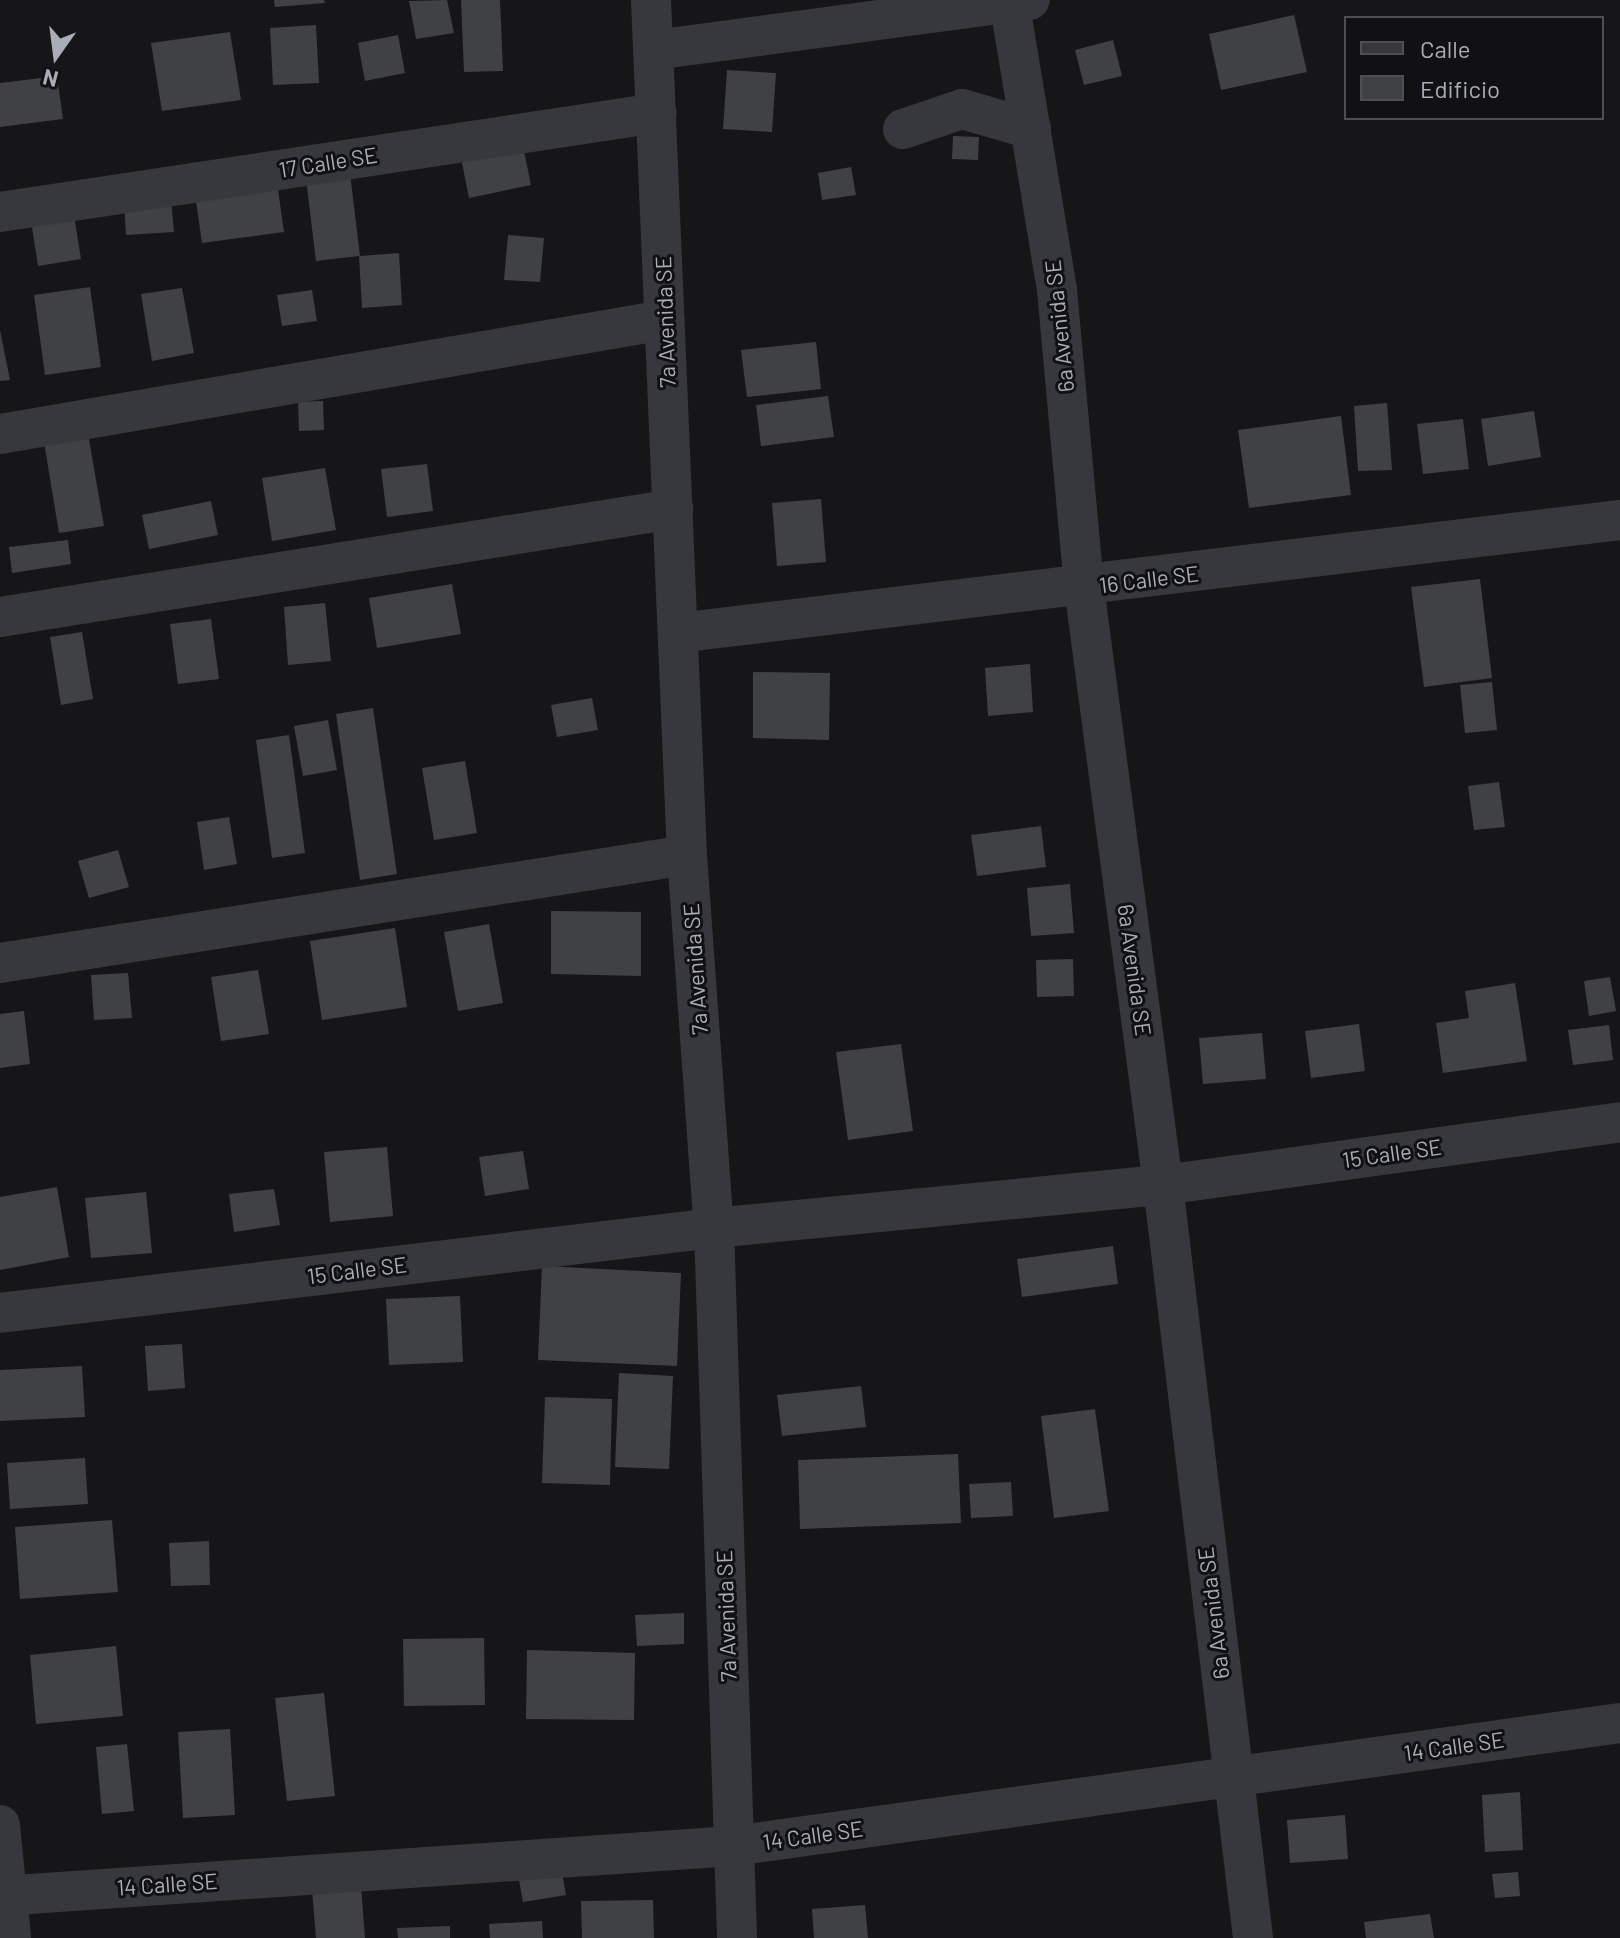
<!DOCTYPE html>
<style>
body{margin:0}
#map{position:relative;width:1620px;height:1938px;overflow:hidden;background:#161618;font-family:Barlow,sans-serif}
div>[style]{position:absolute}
.building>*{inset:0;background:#404145}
.minor>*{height:40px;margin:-20px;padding:0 20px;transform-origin:20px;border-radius:20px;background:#37383d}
span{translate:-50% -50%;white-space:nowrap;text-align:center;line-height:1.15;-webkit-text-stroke:6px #111113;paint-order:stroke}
.street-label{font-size:22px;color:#a8adb8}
.legend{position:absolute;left:1344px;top:16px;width:260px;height:104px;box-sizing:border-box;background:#111113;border:2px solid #4d4f55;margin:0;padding:10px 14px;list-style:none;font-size:24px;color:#a8adb8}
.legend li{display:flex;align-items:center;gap:16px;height:40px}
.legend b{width:40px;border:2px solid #4d4f55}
.north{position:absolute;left:16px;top:16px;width:80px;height:80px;-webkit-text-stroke:6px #111113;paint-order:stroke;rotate:194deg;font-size:22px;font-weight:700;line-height:32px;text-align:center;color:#a8adb8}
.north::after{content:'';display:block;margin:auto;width:28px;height:36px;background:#a8adb8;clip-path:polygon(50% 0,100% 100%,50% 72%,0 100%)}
</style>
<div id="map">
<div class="building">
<i style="clip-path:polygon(274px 0,324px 0,325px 3px,275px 7px)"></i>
<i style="clip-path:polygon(447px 0,454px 33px,416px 39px,409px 1px)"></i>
<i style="clip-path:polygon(461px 0,500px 0,503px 71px,464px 72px)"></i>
<i style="clip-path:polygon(1294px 15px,1307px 72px,1221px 90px,1209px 34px)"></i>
<i style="clip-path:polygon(316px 25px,319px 83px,273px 85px,270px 28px)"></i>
<i style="clip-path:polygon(230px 32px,241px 100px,162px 111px,151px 43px)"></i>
<i style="clip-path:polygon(398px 35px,405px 73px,365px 81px,358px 43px)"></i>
<i style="clip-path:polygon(1113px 40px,1122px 76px,1084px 85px,1075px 50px)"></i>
<i style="clip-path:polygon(727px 70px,776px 73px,772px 132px,723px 129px)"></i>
<i style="clip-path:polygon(57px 76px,63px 119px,0 127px,0 83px)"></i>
<i style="clip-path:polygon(953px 136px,979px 137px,978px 160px,952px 159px)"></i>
<i style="clip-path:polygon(522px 141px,531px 185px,469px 198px,460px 153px)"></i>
<i style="clip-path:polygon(349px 165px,360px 256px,399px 253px,402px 305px,362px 308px,359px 256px,316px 261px,305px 171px)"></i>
<i style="clip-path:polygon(851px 167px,856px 195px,822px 200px,818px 173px)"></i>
<i style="clip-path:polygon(276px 175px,284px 232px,202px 243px,194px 187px)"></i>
<i style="clip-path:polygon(171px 200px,174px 232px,126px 235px,124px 203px)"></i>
<i style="clip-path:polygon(72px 203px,81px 259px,38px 266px,29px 208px)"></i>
<i style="clip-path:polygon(508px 235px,544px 238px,540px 282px,504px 280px)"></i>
<i style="clip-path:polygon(90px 287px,101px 367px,45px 375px,34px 295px)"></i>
<i style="clip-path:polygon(182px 288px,194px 353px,152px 361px,141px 294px)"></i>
<i style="clip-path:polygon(312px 290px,317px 321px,282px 326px,277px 295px)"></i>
<i style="clip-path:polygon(0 330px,10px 380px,0 381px)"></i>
<i style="clip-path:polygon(816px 342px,821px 389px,747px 397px,741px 350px)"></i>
<i style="clip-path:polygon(828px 396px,834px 437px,761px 446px,756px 405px)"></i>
<i style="clip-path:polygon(323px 401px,324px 430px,299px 431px,298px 402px)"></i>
<i style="clip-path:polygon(1387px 403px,1392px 470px,1358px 471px,1354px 406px)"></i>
<i style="clip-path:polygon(1534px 411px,1541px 457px,1488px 466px,1481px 419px)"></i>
<i style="clip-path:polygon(1341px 416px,1351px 495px,1249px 508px,1238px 430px)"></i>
<i style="clip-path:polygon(1463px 419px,1469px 469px,1423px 474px,1417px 424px)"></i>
<i style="clip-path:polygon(87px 428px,104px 526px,59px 533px,43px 436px)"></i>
<i style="clip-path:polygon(427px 464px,433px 511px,387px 517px,381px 469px)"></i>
<i style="clip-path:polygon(325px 468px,336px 530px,272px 541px,262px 478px)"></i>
<i style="clip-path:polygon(821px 499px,826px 562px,777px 566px,772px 503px)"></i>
<i style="clip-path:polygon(211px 501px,218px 535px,149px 549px,142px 515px)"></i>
<i style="clip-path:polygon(68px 540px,71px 564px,12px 573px,9px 547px)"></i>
<i style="clip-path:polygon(1480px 579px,1492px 678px,1424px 687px,1411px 587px)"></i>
<i style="clip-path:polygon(452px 584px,461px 634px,377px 648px,369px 598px)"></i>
<i style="clip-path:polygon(325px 603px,331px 661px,288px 665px,284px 607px)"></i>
<i style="clip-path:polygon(211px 619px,219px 679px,178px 684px,170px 624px)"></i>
<i style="clip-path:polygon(82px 632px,93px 699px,61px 705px,50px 637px)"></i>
<i style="clip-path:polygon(1030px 664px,1033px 712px,988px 716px,985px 668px)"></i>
<i style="clip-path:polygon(753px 672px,830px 673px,829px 740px,753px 738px)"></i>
<i style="clip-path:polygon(1492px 682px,1497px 730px,1465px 733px,1460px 685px)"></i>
<i style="clip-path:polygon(592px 698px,598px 730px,557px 737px,551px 705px)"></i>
<i style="clip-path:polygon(373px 708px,397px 874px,360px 880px,336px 714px)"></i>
<i style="clip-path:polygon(328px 720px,337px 770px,303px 776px,294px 726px)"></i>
<i style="clip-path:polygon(289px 735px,305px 853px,272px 858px,256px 740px)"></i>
<i style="clip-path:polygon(465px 761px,477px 833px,434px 840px,422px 768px)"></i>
<i style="clip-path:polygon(1499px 782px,1505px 827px,1474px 830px,1468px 786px)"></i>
<i style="clip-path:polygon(229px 817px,237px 864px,204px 870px,197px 822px)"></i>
<i style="clip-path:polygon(1041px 826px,1046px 867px,977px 876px,971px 835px)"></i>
<i style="clip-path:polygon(118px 850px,129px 887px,89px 898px,78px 861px)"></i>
<i style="clip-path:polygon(1070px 884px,1074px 933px,1031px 936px,1027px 888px)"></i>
<i style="clip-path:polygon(551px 911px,641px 912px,641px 976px,551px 974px)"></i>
<i style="clip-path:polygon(489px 924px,503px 1003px,458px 1011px,444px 932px)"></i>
<i style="clip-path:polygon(395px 928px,407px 1007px,322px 1020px,310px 941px)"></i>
<i style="clip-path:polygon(1073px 959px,1074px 996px,1037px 997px,1036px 960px)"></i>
<i style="clip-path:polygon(258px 970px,269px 1034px,221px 1041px,211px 977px)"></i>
<i style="clip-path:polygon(128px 973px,132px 1018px,94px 1020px,91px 975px)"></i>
<i style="clip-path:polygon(1610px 977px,1616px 1011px,1589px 1016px,1584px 981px)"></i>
<i style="clip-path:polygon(1515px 983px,1527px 1061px,1443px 1073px,1436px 1023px,1469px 1018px,1465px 991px)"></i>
<i style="clip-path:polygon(24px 1011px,30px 1064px,0 1068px,0 1014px)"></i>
<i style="clip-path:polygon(1359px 1024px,1365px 1071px,1311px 1078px,1305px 1031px)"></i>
<i style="clip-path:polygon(1609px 1025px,1613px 1060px,1573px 1065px,1568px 1030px)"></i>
<i style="clip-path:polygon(1262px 1033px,1266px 1079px,1203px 1084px,1199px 1038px)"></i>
<i style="clip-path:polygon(901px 1044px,913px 1131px,848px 1140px,836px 1052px)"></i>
<i style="clip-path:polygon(387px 1147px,393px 1216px,330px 1222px,324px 1152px)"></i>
<i style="clip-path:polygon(523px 1151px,529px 1189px,485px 1196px,479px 1157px)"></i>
<i style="clip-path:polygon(57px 1187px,69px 1257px,0 1270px,0 1197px)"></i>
<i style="clip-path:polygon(274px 1189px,280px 1225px,234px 1232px,229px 1194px)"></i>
<i style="clip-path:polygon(146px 1192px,152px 1253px,91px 1258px,85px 1198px)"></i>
<i style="clip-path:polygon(1113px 1246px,1118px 1284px,1022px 1297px,1017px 1259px)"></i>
<i style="clip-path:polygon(542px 1266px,681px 1273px,677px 1366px,538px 1360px)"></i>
<i style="clip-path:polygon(460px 1296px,463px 1362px,389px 1365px,386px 1299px)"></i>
<i style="clip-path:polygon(182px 1344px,185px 1388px,148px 1391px,145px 1346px)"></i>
<i style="clip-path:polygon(82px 1366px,85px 1417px,0 1421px,0 1370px)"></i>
<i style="clip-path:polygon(619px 1373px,673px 1376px,669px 1469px,615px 1467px)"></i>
<i style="clip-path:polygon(861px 1386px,866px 1427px,782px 1436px,777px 1395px)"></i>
<i style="clip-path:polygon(545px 1397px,612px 1399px,610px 1485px,542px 1483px)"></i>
<i style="clip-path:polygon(1095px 1409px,1109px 1511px,1054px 1518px,1041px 1416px)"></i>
<i style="clip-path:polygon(958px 1454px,961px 1523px,800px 1529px,798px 1460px)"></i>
<i style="clip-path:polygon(85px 1458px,88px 1504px,10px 1509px,7px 1463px)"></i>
<i style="clip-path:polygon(1011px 1482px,1013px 1516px,971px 1518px,969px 1484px)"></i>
<i style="clip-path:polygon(112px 1520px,118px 1592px,20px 1599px,15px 1527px)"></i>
<i style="clip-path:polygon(209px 1541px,210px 1585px,171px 1586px,169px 1543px)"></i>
<i style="clip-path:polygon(684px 1613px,684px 1644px,637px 1646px,635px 1615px)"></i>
<i style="clip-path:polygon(484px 1638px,485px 1705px,404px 1706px,403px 1639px)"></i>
<i style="clip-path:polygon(116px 1646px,123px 1716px,36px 1724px,30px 1655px)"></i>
<i style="clip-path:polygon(527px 1650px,635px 1653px,634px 1720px,526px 1719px)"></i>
<i style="clip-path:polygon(324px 1693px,335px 1796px,287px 1801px,275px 1698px)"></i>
<i style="clip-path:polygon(230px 1729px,235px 1815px,183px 1818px,178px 1732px)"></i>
<i style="clip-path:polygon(127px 1744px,134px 1811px,102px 1814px,96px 1747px)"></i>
<i style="clip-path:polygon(1520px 1792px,1523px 1850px,1485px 1852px,1482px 1795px)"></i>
<i style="clip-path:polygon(1345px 1815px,1348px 1859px,1290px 1863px,1287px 1820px)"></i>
<i style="clip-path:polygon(1518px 1872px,1520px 1896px,1495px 1898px,1492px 1874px)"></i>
<i style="clip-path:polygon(562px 1873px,566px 1895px,523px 1902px,519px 1880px)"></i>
<i style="clip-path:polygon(361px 1886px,365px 1938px,316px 1938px,312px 1890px)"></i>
<i style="clip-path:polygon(653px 1900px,654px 1938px,582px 1938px,581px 1901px)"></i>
<i style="clip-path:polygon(865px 1905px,868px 1938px,814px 1938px,812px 1909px)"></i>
<i style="clip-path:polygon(1430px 1914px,1434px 1938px,1366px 1938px,1364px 1922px)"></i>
<i style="clip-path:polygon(542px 1921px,543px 1938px,490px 1938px,489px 1924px)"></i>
<i style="clip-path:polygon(450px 1926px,450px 1938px,398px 1938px,397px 1928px)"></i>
</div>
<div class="minor">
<i style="left:651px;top:0;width:856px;rotate:87.59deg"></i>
<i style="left:687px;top:855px;width:374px;rotate:85.9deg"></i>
<i style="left:714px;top:1228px;width:710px;rotate:88.14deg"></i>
<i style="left:1009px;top:0;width:294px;rotate:80.6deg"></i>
<i style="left:1057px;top:290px;width:298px;rotate:84.8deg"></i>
<i style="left:1084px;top:587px;width:603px;rotate:82.47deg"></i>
<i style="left:1163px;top:1185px;width:758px;rotate:83.18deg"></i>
<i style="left:654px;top:50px;width:379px;rotate:-7.6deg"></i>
<i style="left:903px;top:129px;width:62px;rotate:-18.7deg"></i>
<i style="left:962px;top:109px;width:72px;rotate:16.2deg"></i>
<i style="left:0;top:212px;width:664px;rotate:-8.57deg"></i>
<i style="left:0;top:434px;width:674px;rotate:-9.74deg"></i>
<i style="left:0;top:617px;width:682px;rotate:-9.12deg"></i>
<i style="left:678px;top:633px;width:949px;rotate:-6.84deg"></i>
<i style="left:0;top:963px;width:695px;rotate:-8.93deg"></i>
<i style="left:0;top:1313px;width:719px;rotate:-6.79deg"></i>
<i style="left:714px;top:1228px;width:451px;rotate:-5.5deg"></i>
<i style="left:1163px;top:1185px;width:461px;rotate:-7.8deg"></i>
<i style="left:0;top:1825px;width:114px;rotate:84.4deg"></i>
<i style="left:0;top:1896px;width:735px;rotate:-3.9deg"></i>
<i style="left:733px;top:1846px;width:895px;rotate:-7.89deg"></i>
</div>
<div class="street-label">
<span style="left:328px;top:162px;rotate:-9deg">17 Calle SE</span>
<span style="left:665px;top:322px;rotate:-92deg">7a Avenida SE</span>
<span style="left:1059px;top:326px;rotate:-96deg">6a Avenida SE</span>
<span style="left:1149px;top:579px;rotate:-7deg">16 Calle SE</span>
<span style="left:695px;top:969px;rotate:-94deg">7a Avenida SE</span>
<span style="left:1135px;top:970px;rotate:82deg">6a Avenida SE</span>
<span style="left:1392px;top:1153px;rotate:-8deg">15 Calle SE</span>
<span style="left:357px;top:1270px;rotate:-7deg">15 Calle SE</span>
<span style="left:1213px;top:1613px;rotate:-97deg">6a Avenida SE</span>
<span style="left:726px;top:1616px;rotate:-92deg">7a Avenida SE</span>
<span style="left:1454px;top:1746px;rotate:-8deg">14 Calle SE</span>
<span style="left:813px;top:1835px;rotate:-8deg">14 Calle SE</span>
<span style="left:167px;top:1884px;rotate:-4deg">14 Calle SE</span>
</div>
<ul class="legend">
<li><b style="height:10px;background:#37383d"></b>Calle</li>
<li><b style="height:22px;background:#404145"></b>Edificio</li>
</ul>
<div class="north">N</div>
</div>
